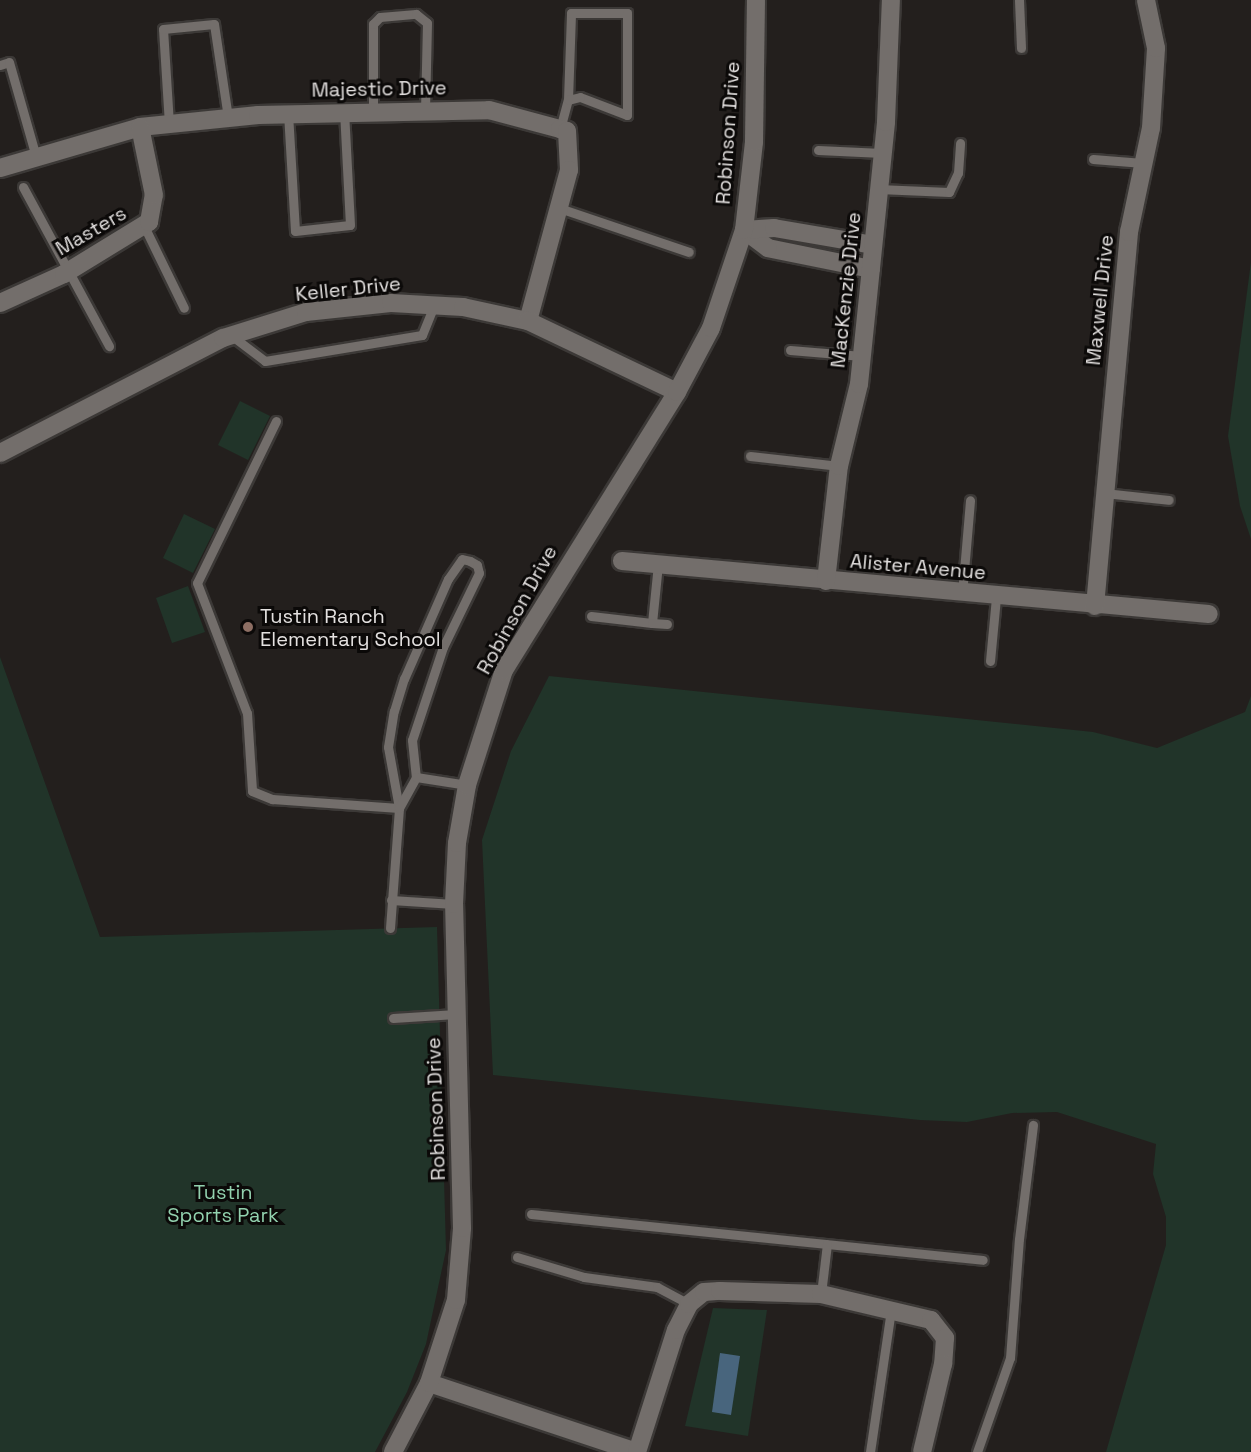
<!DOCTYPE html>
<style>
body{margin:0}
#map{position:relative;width:1251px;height:1452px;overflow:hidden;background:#231f1d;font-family:"Space Grotesk",sans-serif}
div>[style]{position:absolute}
.green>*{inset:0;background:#213429}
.water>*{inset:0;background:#48657d}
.roads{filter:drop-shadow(2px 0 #3c3937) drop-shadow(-2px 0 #3c3937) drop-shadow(0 2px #3c3937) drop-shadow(0 -2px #3c3937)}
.lane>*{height:9px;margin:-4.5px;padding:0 4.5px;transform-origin:4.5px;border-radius:4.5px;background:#736e6b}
.street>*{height:18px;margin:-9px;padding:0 9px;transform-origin:9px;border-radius:9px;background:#736e6b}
.secondary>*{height:18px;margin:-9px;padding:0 9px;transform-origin:9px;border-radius:9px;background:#736e6b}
.dots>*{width:16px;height:16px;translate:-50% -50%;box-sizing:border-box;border:3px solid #0b0908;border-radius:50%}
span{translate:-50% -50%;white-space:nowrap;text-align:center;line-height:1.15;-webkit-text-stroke:6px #0b0908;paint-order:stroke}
.street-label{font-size:20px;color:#e4e1e0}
.poi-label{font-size:20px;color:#e4e1e0}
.left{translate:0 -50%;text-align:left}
.park-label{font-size:20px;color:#92d1ae}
</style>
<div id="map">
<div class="green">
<i style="clip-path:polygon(1251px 262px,1251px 539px,1240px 506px,1228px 436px)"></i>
<i style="clip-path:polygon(240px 401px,270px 416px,248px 460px,218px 445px)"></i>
<i style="clip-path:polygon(184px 514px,215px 529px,193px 573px,163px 558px)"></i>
<i style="clip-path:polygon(188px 586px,205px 632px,172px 643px,156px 598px)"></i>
<i style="clip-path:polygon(0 657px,100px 937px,437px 927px,446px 1250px,426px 1344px,407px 1392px,375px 1452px,0 1452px)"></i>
<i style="clip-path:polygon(549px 676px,1093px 732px,1157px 748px,1245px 712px,1251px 696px,1251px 1452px,1106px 1452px,1166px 1245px,1166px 1217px,1153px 1174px,1156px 1144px,1057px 1112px,1012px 1113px,967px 1122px,920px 1120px,493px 1075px,482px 840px,511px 751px)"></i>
<i style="clip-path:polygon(713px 1308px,767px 1310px,748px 1436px,685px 1426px)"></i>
</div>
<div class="water">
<i style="clip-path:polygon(720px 1353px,740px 1356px,731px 1415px,712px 1412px)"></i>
</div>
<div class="roads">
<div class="lane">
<i style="left:1019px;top:0;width:48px;rotate:87.6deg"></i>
<i style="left:0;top:65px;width:9px;rotate:-18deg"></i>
<i style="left:9px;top:62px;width:99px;rotate:74.1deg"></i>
<i style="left:373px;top:111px;width:87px;rotate:-90deg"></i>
<i style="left:373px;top:24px;width:10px;rotate:-45deg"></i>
<i style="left:380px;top:17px;width:36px;rotate:-5deg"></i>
<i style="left:416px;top:14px;width:14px;rotate:39deg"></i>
<i style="left:427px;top:23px;width:87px;rotate:91.3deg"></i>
<i style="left:288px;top:113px;width:118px;rotate:86.6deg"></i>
<i style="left:295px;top:231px;width:55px;rotate:-6.2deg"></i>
<i style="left:350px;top:225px;width:113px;rotate:-93deg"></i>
<i style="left:169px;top:124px;width:95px;rotate:-93.6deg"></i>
<i style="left:163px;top:29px;width:51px;rotate:-5.6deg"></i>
<i style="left:214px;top:24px;width:95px;rotate:81.5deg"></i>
<i style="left:560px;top:129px;width:30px;rotate:-75deg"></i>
<i style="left:568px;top:100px;width:87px;rotate:-88deg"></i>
<i style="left:571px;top:13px;width:56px"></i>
<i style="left:627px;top:13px;width:102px;rotate:90deg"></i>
<i style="left:627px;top:115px;width:50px;rotate:-159deg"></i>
<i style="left:580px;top:97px;width:12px;rotate:166deg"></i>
<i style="left:818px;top:150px;width:64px;rotate:2.7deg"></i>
<i style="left:1093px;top:159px;width:50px;rotate:4.6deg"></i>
<i style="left:23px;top:187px;width:181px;rotate:61.6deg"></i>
<i style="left:878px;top:189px;width:71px;rotate:2.4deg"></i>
<i style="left:949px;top:192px;width:21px;rotate:-65deg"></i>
<i style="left:958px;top:173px;width:30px;rotate:-86deg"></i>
<i style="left:559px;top:208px;width:137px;rotate:18.7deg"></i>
<i style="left:144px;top:226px;width:91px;rotate:64deg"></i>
<i style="left:232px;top:336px;width:41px;rotate:37.1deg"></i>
<i style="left:265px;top:361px;width:159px;rotate:-9.4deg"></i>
<i style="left:422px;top:335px;width:32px;rotate:-68deg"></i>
<i style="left:790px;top:350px;width:72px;rotate:4.8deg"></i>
<i style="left:276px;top:421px;width:180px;rotate:116deg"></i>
<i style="left:197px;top:583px;width:139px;rotate:69deg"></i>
<i style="left:247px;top:713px;width:78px;rotate:86.3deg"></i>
<i style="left:252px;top:791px;width:22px;rotate:22deg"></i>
<i style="left:272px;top:799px;width:127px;rotate:4.1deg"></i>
<i style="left:399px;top:808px;width:62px;rotate:-100.2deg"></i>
<i style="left:388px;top:747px;width:36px;rotate:-81deg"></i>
<i style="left:394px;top:711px;width:34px;rotate:-73deg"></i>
<i style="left:404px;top:679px;width:109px;rotate:-66.3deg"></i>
<i style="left:448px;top:579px;width:24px;rotate:-55deg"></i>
<i style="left:462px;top:559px;width:8px;rotate:14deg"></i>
<i style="left:470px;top:561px;width:8px;rotate:30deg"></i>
<i style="left:477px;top:565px;width:8px;rotate:76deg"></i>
<i style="left:479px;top:573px;width:82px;rotate:115.9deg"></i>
<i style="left:443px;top:647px;width:98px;rotate:108.4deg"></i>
<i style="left:412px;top:740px;width:37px;rotate:84deg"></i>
<i style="left:750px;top:456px;width:90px;rotate:6.4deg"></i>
<i style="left:1104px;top:493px;width:65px;rotate:6.1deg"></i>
<i style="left:962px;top:594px;width:94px;rotate:-85.1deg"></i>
<i style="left:591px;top:616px;width:61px;rotate:6.5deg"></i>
<i style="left:652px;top:623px;width:59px;rotate:-84.2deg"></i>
<i style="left:652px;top:623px;width:15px;rotate:4deg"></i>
<i style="left:990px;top:661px;width:64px;rotate:-84.6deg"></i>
<i style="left:391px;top:900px;width:63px;rotate:3.6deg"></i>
<i style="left:390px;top:928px;width:120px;rotate:-85.7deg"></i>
<i style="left:399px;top:808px;width:35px;rotate:-61deg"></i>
<i style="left:416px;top:777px;width:52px;rotate:8.9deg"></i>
<i style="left:393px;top:1018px;width:63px;rotate:-3.6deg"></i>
<i style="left:531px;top:1214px;width:454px;rotate:5.8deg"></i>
<i style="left:517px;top:1257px;width:70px;rotate:16.6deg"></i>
<i style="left:584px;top:1277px;width:74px;rotate:7.8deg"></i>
<i style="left:657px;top:1287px;width:36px;rotate:28deg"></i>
<i style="left:821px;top:1294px;width:50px;rotate:-83.2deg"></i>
<i style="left:870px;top:1452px;width:145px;rotate:-81.6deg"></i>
<i style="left:977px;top:1452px;width:100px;rotate:-70.7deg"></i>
<i style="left:1010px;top:1358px;width:119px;rotate:-85.7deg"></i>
<i style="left:1019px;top:1239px;width:115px;rotate:-83deg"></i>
</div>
<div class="street">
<i style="left:0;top:168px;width:146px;rotate:-16.3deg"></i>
<i style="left:140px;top:127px;width:119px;rotate:-5.8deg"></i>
<i style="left:258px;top:115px;width:231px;rotate:-1.2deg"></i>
<i style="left:489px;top:110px;width:73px;rotate:15deg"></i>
<i style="left:560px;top:129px;width:7px;rotate:16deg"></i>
<i style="left:567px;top:131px;width:39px;rotate:87deg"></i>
<i style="left:569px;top:170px;width:156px;rotate:105.2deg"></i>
<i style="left:871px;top:269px;width:105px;rotate:-168.5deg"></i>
<i style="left:768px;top:248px;width:30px;rotate:-143deg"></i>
<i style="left:744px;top:230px;width:30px;rotate:-4deg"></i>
<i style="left:774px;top:228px;width:100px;rotate:9.7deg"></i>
<i style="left:0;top:303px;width:70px;rotate:-24.4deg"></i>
<i style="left:64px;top:274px;width:100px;rotate:-31.5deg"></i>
<i style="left:149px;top:222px;width:27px;rotate:-80deg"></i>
<i style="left:154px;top:195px;width:69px;rotate:-101.6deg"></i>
<i style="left:622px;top:561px;width:589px;rotate:5.16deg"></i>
<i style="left:826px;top:581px;width:116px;rotate:-83.6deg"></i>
<i style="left:839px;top:466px;width:84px;rotate:-76.3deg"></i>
<i style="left:859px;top:384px;width:263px;rotate:-84.1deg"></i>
<i style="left:886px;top:122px;width:122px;rotate:-87.7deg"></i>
<i style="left:1095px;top:606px;width:376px;rotate:-84.8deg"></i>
<i style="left:1129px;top:232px;width:106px;rotate:-78.1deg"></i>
<i style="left:1151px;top:128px;width:80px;rotate:-86.4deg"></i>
<i style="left:1156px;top:48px;width:49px;rotate:-101.8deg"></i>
<i style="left:429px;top:1383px;width:219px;rotate:18.4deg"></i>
<i style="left:637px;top:1452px;width:128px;rotate:-72.3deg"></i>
<i style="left:676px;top:1330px;width:29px;rotate:-63deg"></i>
<i style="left:689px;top:1304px;width:19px;rotate:-39deg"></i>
<i style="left:704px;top:1292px;width:16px;rotate:-4deg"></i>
<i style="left:720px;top:1291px;width:101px;rotate:1.7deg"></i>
<i style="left:821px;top:1294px;width:113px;rotate:13.3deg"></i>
<i style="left:931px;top:1320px;width:23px;rotate:52deg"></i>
<i style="left:945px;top:1338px;width:26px;rotate:94deg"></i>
<i style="left:943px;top:1364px;width:90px;rotate:103.4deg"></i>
</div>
<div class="secondary">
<i style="left:0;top:453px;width:251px;rotate:-27.3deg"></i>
<i style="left:223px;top:338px;width:87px;rotate:-17.4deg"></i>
<i style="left:306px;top:312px;width:85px;rotate:-6deg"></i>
<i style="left:391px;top:303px;width:72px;rotate:3.2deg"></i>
<i style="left:463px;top:307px;width:66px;rotate:12.2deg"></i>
<i style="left:528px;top:321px;width:165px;rotate:25.5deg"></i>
<i style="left:393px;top:1452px;width:78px;rotate:-62.4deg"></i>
<i style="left:429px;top:1383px;width:87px;rotate:-72deg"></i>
<i style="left:456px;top:1300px;width:72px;rotate:-85.2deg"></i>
<i style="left:462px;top:1228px;width:324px;rotate:-91.4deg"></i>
<i style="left:454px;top:904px;width:61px;rotate:-87.2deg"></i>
<i style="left:457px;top:843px;width:59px;rotate:-80.2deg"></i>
<i style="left:467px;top:785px;width:121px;rotate:-72.2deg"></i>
<i style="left:504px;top:670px;width:327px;rotate:-58.1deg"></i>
<i style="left:677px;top:392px;width:72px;rotate:-62deg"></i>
<i style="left:711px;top:328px;width:103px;rotate:-71.4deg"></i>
<i style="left:744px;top:230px;width:89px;rotate:-83.5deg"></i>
<i style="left:754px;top:142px;width:142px;rotate:-89.2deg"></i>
</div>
</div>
<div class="dots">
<i style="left:248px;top:627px;background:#8d6e63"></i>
</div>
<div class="street-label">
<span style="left:379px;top:89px;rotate:-1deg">Majestic Drive</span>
<span style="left:728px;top:133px;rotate:-86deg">Robinson Drive</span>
<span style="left:91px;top:231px;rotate:-30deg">Masters</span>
<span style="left:348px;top:289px;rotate:-6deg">Keller Drive</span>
<span style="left:846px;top:290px;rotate:-84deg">MacKenzie Drive</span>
<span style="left:1100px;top:300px;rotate:-84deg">Maxwell Drive</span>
<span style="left:918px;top:567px;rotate:5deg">Alister Avenue</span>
<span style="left:517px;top:610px;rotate:-61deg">Robinson Drive</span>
<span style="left:436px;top:1109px;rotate:-92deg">Robinson Drive</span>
</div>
<div class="poi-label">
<span class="left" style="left:260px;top:628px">Tustin Ranch<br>Elementary School</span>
</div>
<div class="park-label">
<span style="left:223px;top:1204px">Tustin<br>Sports Park</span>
</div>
</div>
